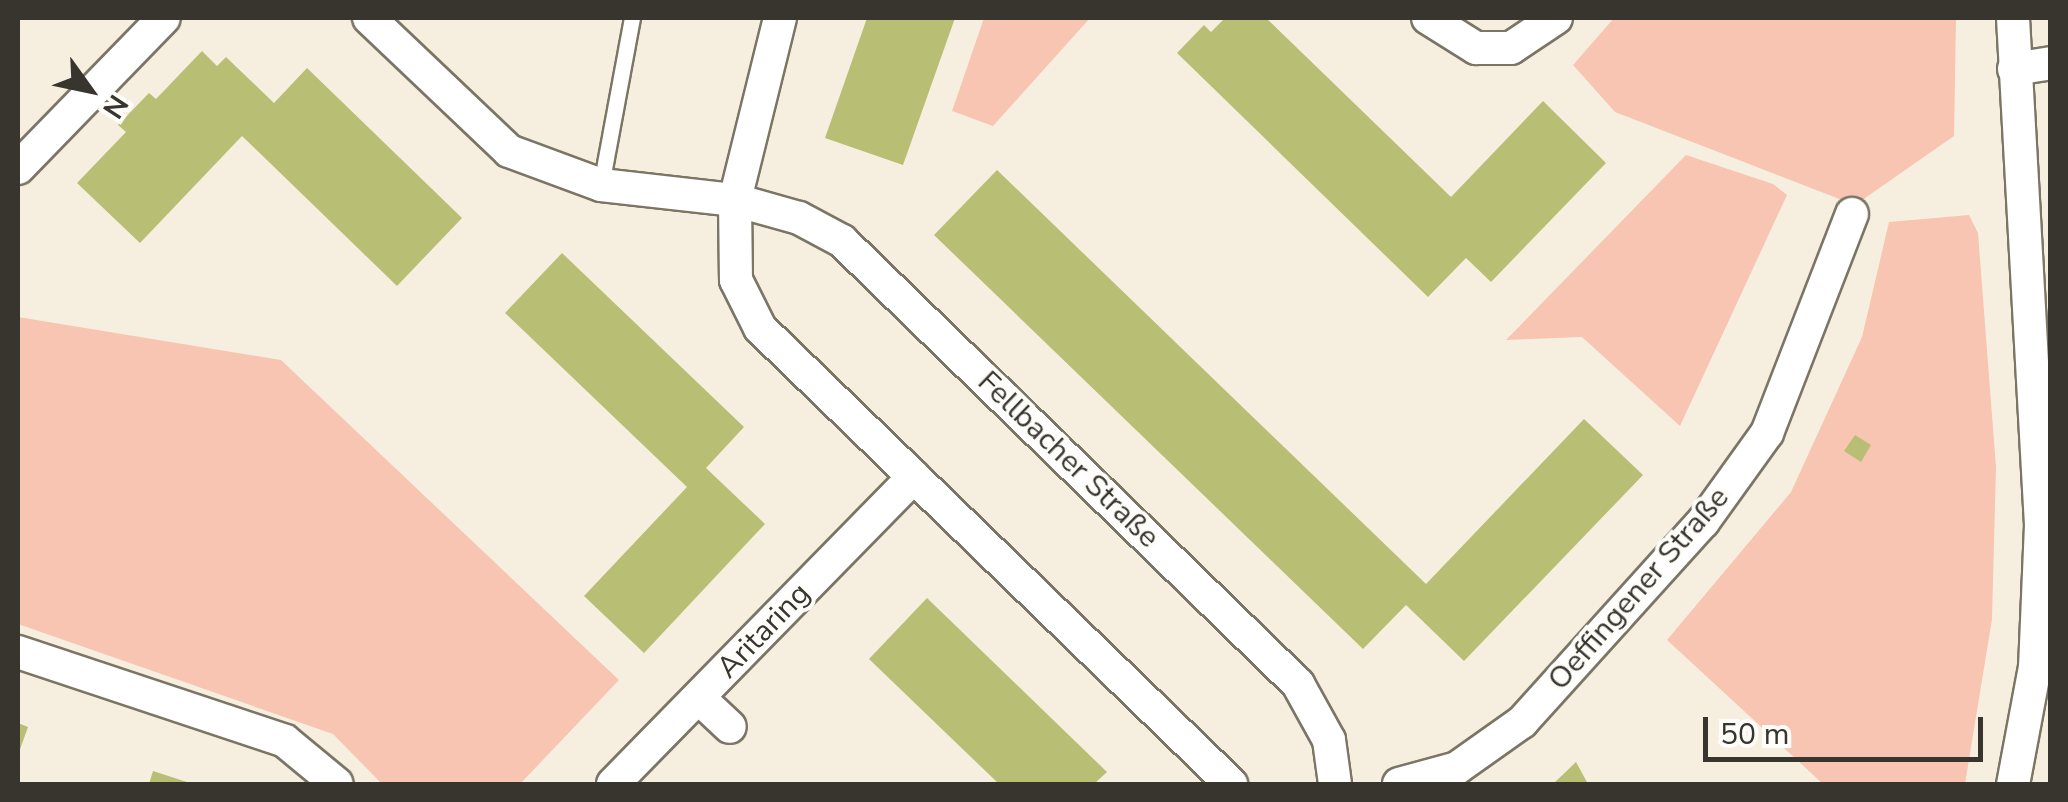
<!DOCTYPE html>
<meta charset="utf-8">
<style>
body{margin:0}
#map{position:relative;width:2068px;height:802px;overflow:hidden;background:#f6efdf;font-family:"Nunito Sans",sans-serif}
div>[style]{position:absolute}
.green>*{inset:0;background:#f8c5b2}
.building>*{inset:0;background:#b9be75}
.roads{filter:drop-shadow(2px 0 #7b7566) drop-shadow(-2px 0 #7b7566) drop-shadow(0 2px #7b7566) drop-shadow(0 -2px #7b7566)}
.service>*{height:15px;margin:-7.5px;padding:0 7.5px;transform-origin:7.5px;border-radius:7.5px;background:#fff}
.minor>*{height:32px;margin:-16px;padding:0 16px;transform-origin:16px;border-radius:16px;background:#fff}
span{translate:-50% -50%;white-space:nowrap;text-align:center;line-height:1.15;-webkit-text-stroke:8px #fefdf9;paint-order:stroke}
.street-label{font-size:30px;color:#38352f}
.frame{position:absolute;inset:0;border:20px solid #38352f;pointer-events:none}
.north{position:absolute;left:40px;top:40px;width:100px;height:100px;-webkit-text-stroke:8px #fefdf9;paint-order:stroke;rotate:123deg;font-size:28px;font-weight:700;line-height:40px;text-align:center;color:#38352f}
.north::after{content:'';display:block;margin:auto;width:35px;height:45px;background:#38352f;clip-path:polygon(50% 0,100% 100%,50% 72%,0 100%)}
.scale{position:absolute;left:1703px;top:717px;width:280px;height:45px;box-sizing:border-box;border:5px solid #38352f;border-top:0;padding-left:12px;font-size:30px;line-height:35px;white-space:nowrap;color:#38352f;-webkit-text-stroke:8px #fefdf9;paint-order:stroke}
</style>
<div id="map">
<div class="green">
<i style="clip-path:polygon(984px 18px,1090px 18px,993px 126px,952px 111px)"></i>
<i style="clip-path:polygon(1614px 18px,1956px 18px,1954px 136px,1855px 205px,1615px 112px,1573px 65px)"></i>
<i style="clip-path:polygon(1686px 155px,1773px 184px,1787px 195px,1680px 426px,1582px 337px,1506px 340px)"></i>
<i style="clip-path:polygon(1969px 215px,1978px 233px,1996px 467px,1992px 619px,1965px 784px,1823px 784px,1667px 640px,1791px 492px,1862px 337px,1889px 222px)"></i>
<i style="clip-path:polygon(18px 317px,281px 360px,619px 680px,520px 784px,382px 784px,333px 734px,18px 624px)"></i>
</div>
<div class="building">
<i style="clip-path:polygon(867px 18px,955px 18px,903px 165px,825px 138px)"></i>
<i style="clip-path:polygon(1225px 18px,1266px 18px,1451px 197px,1543px 101px,1606px 163px,1491px 282px,1466px 258px,1428px 297px,1177px 53px,1204px 25px,1211px 32px)"></i>
<i style="clip-path:polygon(202px 51px,217px 66px,226px 57px,274px 103px,307px 68px,462px 218px,397px 286px,242px 136px,140px 243px,77px 183px,126px 132px,118px 125px,149px 93px,156px 99px)"></i>
<i style="clip-path:polygon(997px 170px,1426px 584px,1584px 419px,1643px 475px,1464px 661px,1406px 605px,1363px 649px,934px 235px)"></i>
<i style="clip-path:polygon(562px 253px,744px 427px,706px 468px,765px 524px,644px 653px,584px 596px,687px 487px,505px 313px)"></i>
<i style="clip-path:polygon(1855px 435px,1871px 445px,1861px 462px,1844px 451px)"></i>
<i style="clip-path:polygon(927px 598px,1107px 772px,1094px 784px,999px 784px,869px 659px)"></i>
<i style="clip-path:polygon(18px 723px,28px 727px,18px 755px)"></i>
<i style="clip-path:polygon(1576px 762px,1588px 784px,1553px 784px)"></i>
<i style="clip-path:polygon(153px 771px,193px 784px,149px 784px)"></i>
</div>
<div class="roads">
<div class="service">
<i style="left:601px;top:185px;width:170px;rotate:-79.5deg"></i>
</div>
<div class="minor">
<i style="left:369px;top:18px;width:193px;rotate:43.5deg"></i>
<i style="left:509px;top:151px;width:98px;rotate:20.3deg"></i>
<i style="left:601px;top:185px;width:135px;rotate:6.4deg"></i>
<i style="left:735px;top:200px;width:80px;rotate:89.3deg"></i>
<i style="left:736px;top:280px;width:54px;rotate:63.4deg"></i>
<i style="left:760px;top:328px;width:656px;rotate:44.07deg"></i>
<i style="left:780px;top:18px;width:187px;rotate:103.9deg"></i>
<i style="left:735px;top:200px;width:66px;rotate:15.7deg"></i>
<i style="left:799px;top:218px;width:49px;rotate:28.1deg"></i>
<i style="left:842px;top:241px;width:636px;rotate:44.17deg"></i>
<i style="left:1298px;top:684px;width:64px;rotate:61deg"></i>
<i style="left:1329px;top:740px;width:44px;rotate:82.2deg"></i>
<i style="left:1428px;top:18px;width:57px;rotate:32deg"></i>
<i style="left:1476px;top:48px;width:35px"></i>
<i style="left:1511px;top:48px;width:54px;rotate:-33.7deg"></i>
<i style="left:2013px;top:18px;width:508px;rotate:86.84deg"></i>
<i style="left:2041px;top:525px;width:142px;rotate:92.4deg"></i>
<i style="left:2035px;top:667px;width:119px;rotate:100.6deg"></i>
<i style="left:2014px;top:69px;width:36px;rotate:-9deg"></i>
<i style="left:18px;top:168px;width:209px;rotate:-45.8deg"></i>
<i style="left:18px;top:652px;width:281px;rotate:18.4deg"></i>
<i style="left:285px;top:741px;width:67px;rotate:39.6deg"></i>
<i style="left:699px;top:698px;width:42px;rotate:43.1deg"></i>
<i style="left:613px;top:784px;width:430px;rotate:-45.6deg"></i>
<i style="left:1399px;top:784px;width:60px;rotate:-15.4deg"></i>
<i style="left:1457px;top:768px;width:80px;rotate:-35.3deg"></i>
<i style="left:1522px;top:722px;width:270px;rotate:-47.9deg"></i>
<i style="left:1703px;top:522px;width:110px;rotate:-54.3deg"></i>
<i style="left:1767px;top:433px;width:235px;rotate:-68.8deg"></i>
</div>
</div>
<div class="street-label">
<span style="left:1068px;top:460px;rotate:44deg">Fellbacher Straße</span>
<span style="left:1639px;top:589px;rotate:-49deg">Oeffingener Straße</span>
<span style="left:764px;top:631px;rotate:-46deg">Aritaring</span>
</div>
<div class="frame"></div>
<div class="north">N</div>
<div class="scale">50 m</div>
</div>
